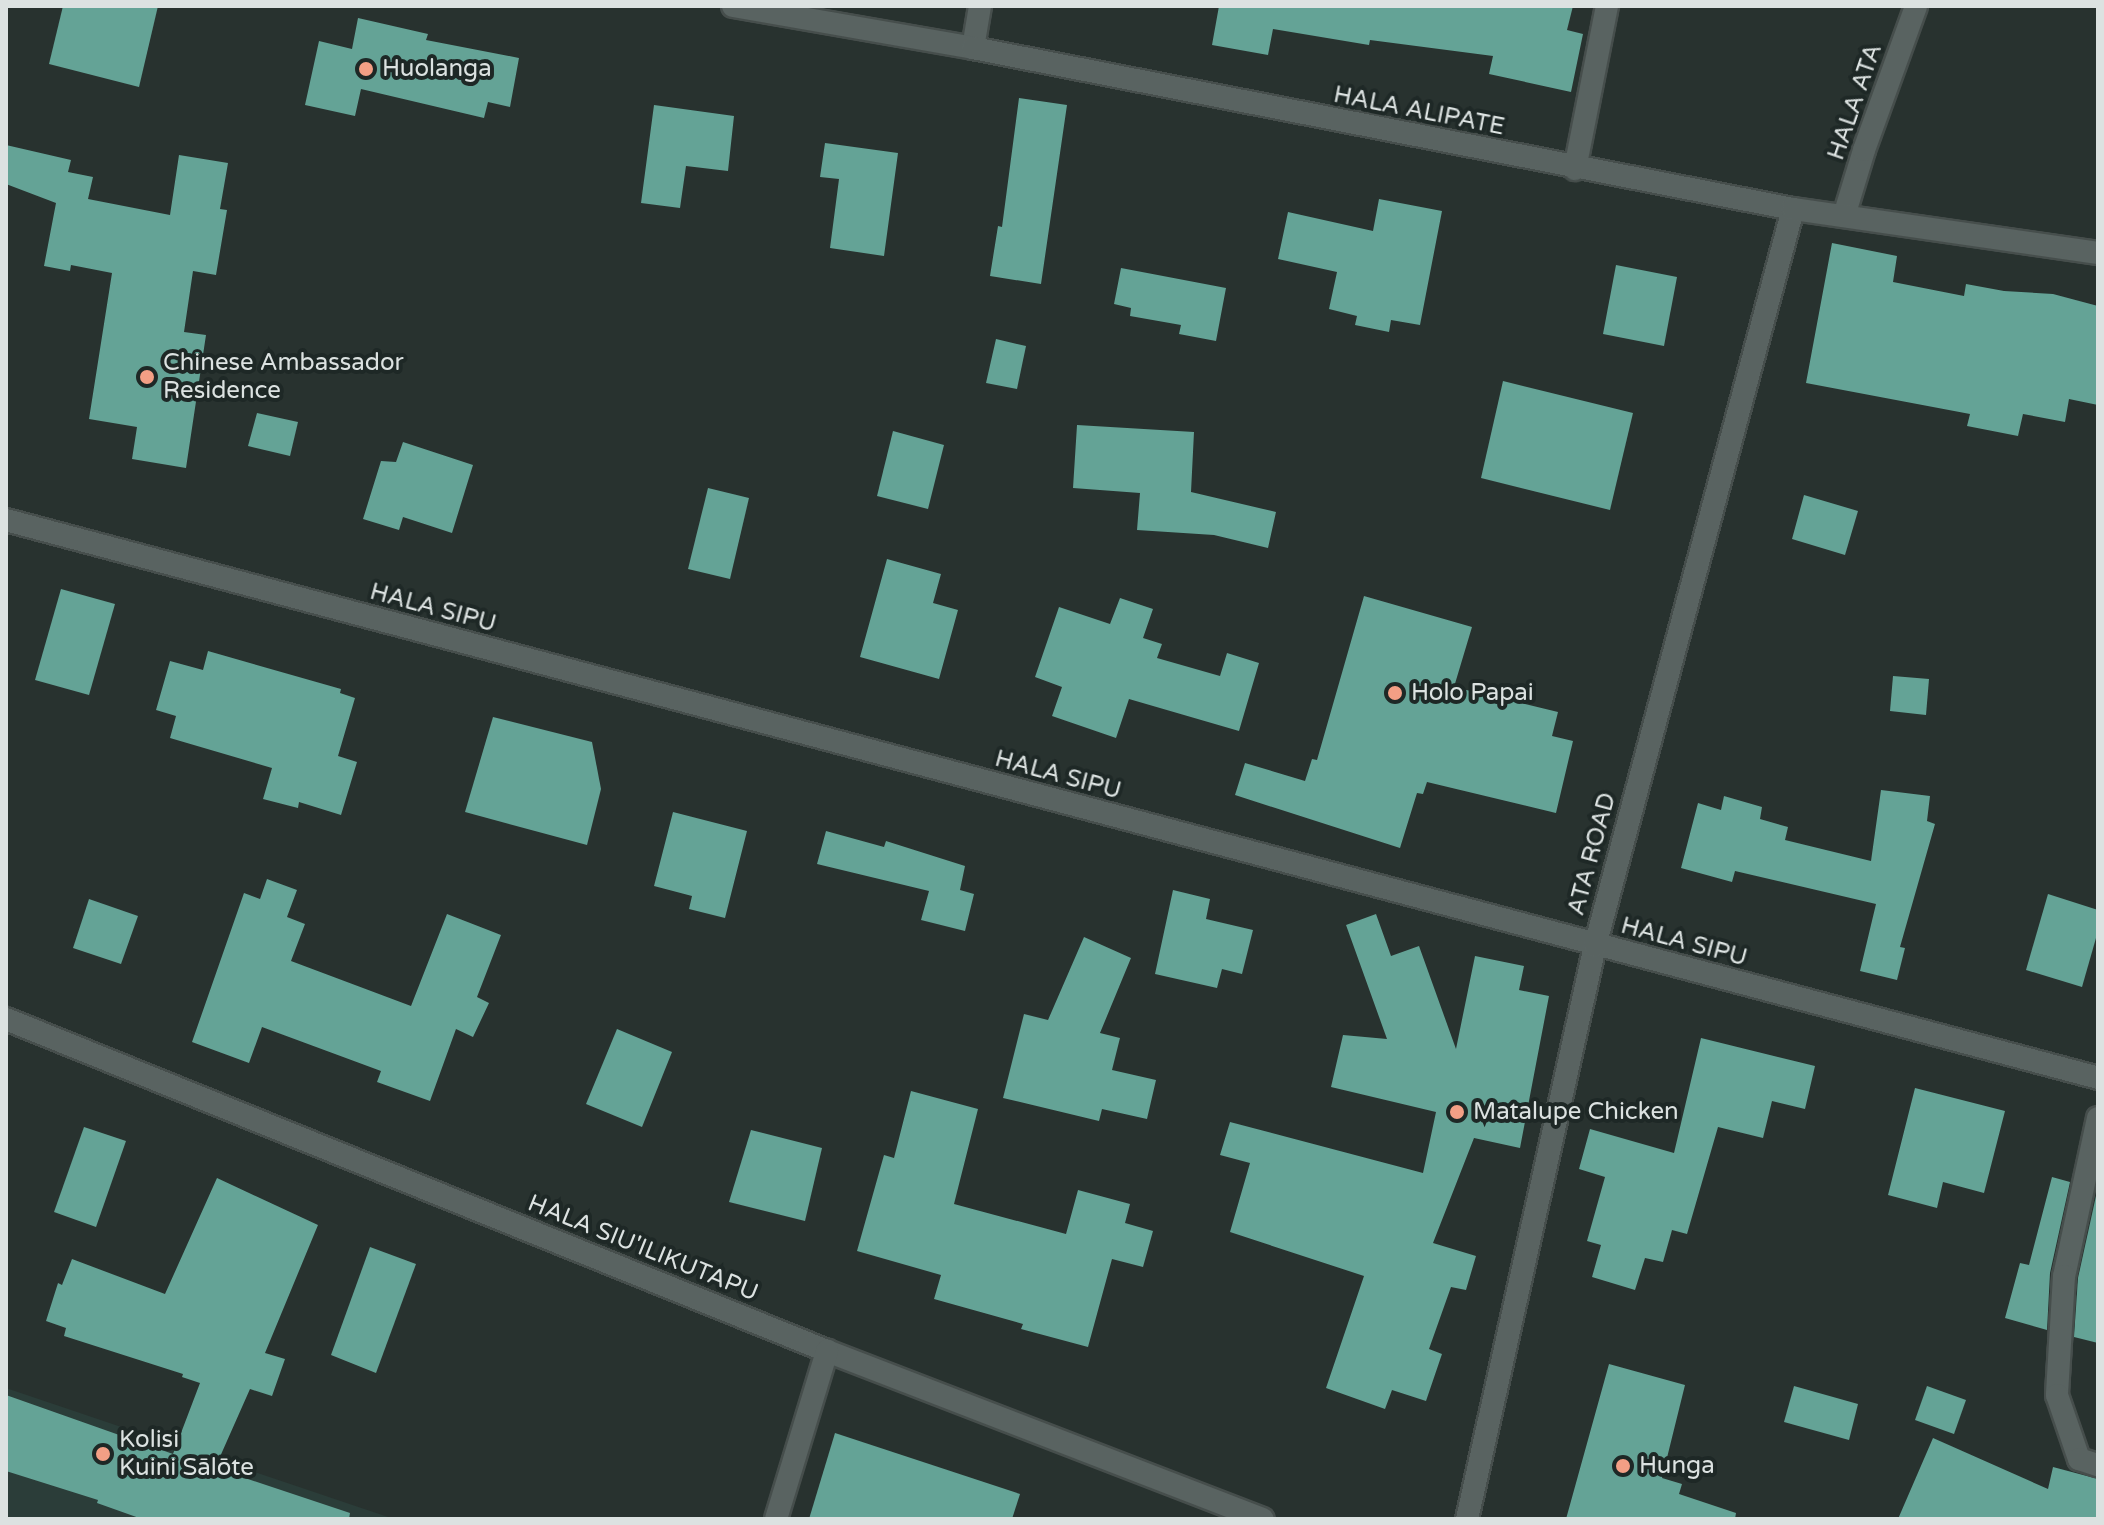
<!DOCTYPE html>
<meta charset="utf-8">
<style>
body{margin:0}
#map{position:relative;width:2104px;height:1525px;overflow:hidden;background:#28322f;font-family:"Varela Round",sans-serif}
div>[style]{position:absolute}
.built>*{inset:0;background:#2b3d39}
.building>*{inset:0;background:#64a396}
.roads{filter:drop-shadow(2px 0 #464e4c) drop-shadow(-2px 0 #464e4c) drop-shadow(0 2px #464e4c) drop-shadow(0 -2px #464e4c)}
.minor>*{height:22px;margin:-11px;padding:0 11px;transform-origin:11px;border-radius:11px;background:#596361}
.tertiary>*{height:22px;margin:-11px;padding:0 11px;transform-origin:11px;border-radius:11px;background:#596361}
.dots>*{width:22px;height:22px;translate:-50% -50%;box-sizing:border-box;border:4px solid #1e2826;border-radius:50%}
span{translate:-50% -50%;white-space:nowrap;text-align:center;line-height:1.15;-webkit-text-stroke:8px #1e2826;paint-order:stroke}
.poi-label{font-size:24px;color:#dce2e1}
.left{translate:0 -50%;text-align:left}
.street-label{font-size:24px;color:#dce2e1}
.frame{position:absolute;inset:0;border:8px solid #dce2e1;pointer-events:none}
</style>
<div id="map">
<div class="built">
<i style="clip-path:polygon(6px 1388px,394px 1519px,6px 1519px)"></i>
</div>
<div class="building">
<i style="clip-path:polygon(63px 6px,158px 6px,139px 87px,49px 64px)"></i>
<i style="clip-path:polygon(1219px 6px,1573px 6px,1567px 30px,1583px 34px,1571px 92px,1489px 74px,1493px 56px,1370px 40px,1369px 45px,1273px 29px,1268px 55px,1212px 45px)"></i>
<i style="clip-path:polygon(358px 18px,428px 34px,426px 40px,519px 58px,510px 107px,488px 102px,484px 118px,361px 89px,355px 116px,305px 105px,319px 41px,352px 49px)"></i>
<i style="clip-path:polygon(1019px 98px,1067px 105px,1041px 284px,990px 276px,998px 226px,1002px 227px)"></i>
<i style="clip-path:polygon(654px 105px,734px 116px,728px 171px,686px 166px,680px 208px,641px 203px)"></i>
<i style="clip-path:polygon(825px 143px,898px 153px,884px 256px,830px 248px,839px 179px,820px 177px)"></i>
<i style="clip-path:polygon(6px 145px,71px 160px,68px 172px,93px 177px,88px 199px,170px 215px,179px 155px,228px 163px,220px 209px,227px 210px,216px 275px,193px 271px,184px 332px,206px 335px,186px 468px,132px 459px,137px 427px,89px 419px,112px 273px,71px 265px,70px 271px,44px 266px,56px 203px,6px 184px)"></i>
<i style="clip-path:polygon(1379px 199px,1442px 211px,1420px 325px,1391px 320px,1389px 332px,1355px 325px,1357px 316px,1329px 309px,1337px 272px,1278px 259px,1288px 212px,1373px 231px)"></i>
<i style="clip-path:polygon(1832px 243px,1897px 256px,1893px 282px,1964px 296px,1966px 284px,2004px 291px,2053px 294px,2098px 306px,2098px 405px,2069px 399px,2065px 422px,2023px 414px,2018px 436px,1967px 426px,1970px 414px,1806px 383px)"></i>
<i style="clip-path:polygon(1616px 265px,1677px 277px,1664px 346px,1603px 334px)"></i>
<i style="clip-path:polygon(1121px 268px,1226px 288px,1216px 341px,1179px 334px,1181px 325px,1130px 316px,1131px 308px,1114px 304px)"></i>
<i style="clip-path:polygon(996px 339px,1026px 346px,1017px 389px,986px 383px)"></i>
<i style="clip-path:polygon(1503px 381px,1633px 413px,1610px 510px,1481px 478px)"></i>
<i style="clip-path:polygon(257px 413px,298px 422px,290px 456px,248px 446px)"></i>
<i style="clip-path:polygon(1077px 425px,1194px 432px,1191px 492px,1276px 512px,1268px 548px,1214px 535px,1137px 530px,1140px 493px,1073px 488px)"></i>
<i style="clip-path:polygon(893px 431px,944px 445px,928px 509px,877px 496px)"></i>
<i style="clip-path:polygon(403px 442px,473px 465px,452px 533px,403px 517px,399px 530px,363px 519px,381px 461px,396px 462px)"></i>
<i style="clip-path:polygon(708px 488px,749px 498px,730px 579px,688px 569px)"></i>
<i style="clip-path:polygon(1804px 495px,1858px 511px,1845px 555px,1792px 539px)"></i>
<i style="clip-path:polygon(887px 559px,941px 574px,933px 603px,958px 610px,939px 679px,860px 657px)"></i>
<i style="clip-path:polygon(61px 589px,115px 604px,89px 695px,35px 680px)"></i>
<i style="clip-path:polygon(1364px 596px,1472px 627px,1454px 687px,1558px 712px,1552px 736px,1573px 741px,1556px 813px,1427px 782px,1423px 794px,1417px 793px,1400px 848px,1235px 795px,1245px 763px,1305px 781px,1312px 759px,1317px 760px)"></i>
<i style="clip-path:polygon(1120px 598px,1153px 609px,1143px 638px,1162px 644px,1157px 658px,1220px 676px,1227px 653px,1259px 663px,1239px 731px,1129px 699px,1116px 738px,1052px 716px,1062px 687px,1035px 677px,1059px 607px,1110px 624px)"></i>
<i style="clip-path:polygon(208px 651px,341px 689px,340px 693px,355px 698px,338px 756px,357px 762px,341px 815px,299px 802px,298px 808px,263px 799px,272px 768px,170px 738px,176px 716px,156px 710px,170px 661px,203px 670px)"></i>
<i style="clip-path:polygon(1893px 676px,1929px 679px,1926px 715px,1890px 711px)"></i>
<i style="clip-path:polygon(493px 717px,592px 742px,601px 789px,587px 845px,465px 812px)"></i>
<i style="clip-path:polygon(1881px 790px,1930px 796px,1927px 821px,1935px 824px,1900px 947px,1905px 948px,1897px 980px,1860px 971px,1876px 904px,1735px 871px,1732px 882px,1681px 868px,1698px 803px,1721px 810px,1724px 796px,1762px 807px,1760px 819px,1788px 827px,1785px 840px,1871px 861px)"></i>
<i style="clip-path:polygon(673px 812px,747px 831px,725px 918px,689px 909px,692px 896px,654px 886px)"></i>
<i style="clip-path:polygon(826px 831px,884px 847px,886px 841px,965px 866px,960px 890px,974px 894px,965px 931px,921px 920px,929px 891px,817px 864px)"></i>
<i style="clip-path:polygon(267px 879px,297px 890px,287px 917px,305px 924px,291px 961px,411px 1006px,447px 914px,501px 935px,477px 997px,489px 1003px,473px 1037px,456px 1029px,430px 1101px,377px 1082px,381px 1071px,262px 1027px,249px 1063px,192px 1042px,244px 893px,260px 899px)"></i>
<i style="clip-path:polygon(1173px 890px,1210px 899px,1206px 919px,1253px 930px,1242px 974px,1222px 969px,1217px 988px,1155px 974px)"></i>
<i style="clip-path:polygon(2048px 894px,2098px 910px,2098px 931px,2082px 987px,2026px 970px)"></i>
<i style="clip-path:polygon(89px 899px,138px 916px,121px 964px,73px 948px)"></i>
<i style="clip-path:polygon(1376px 914px,1391px 956px,1419px 946px,1456px 1049px,1475px 956px,1524px 966px,1519px 990px,1549px 996px,1520px 1148px,1474px 1138px,1433px 1243px,1476px 1256px,1466px 1290px,1451px 1287px,1429px 1349px,1442px 1354px,1426px 1401px,1392px 1390px,1385px 1409px,1326px 1388px,1364px 1276px,1230px 1232px,1250px 1163px,1220px 1155px,1230px 1122px,1423px 1173px,1436px 1112px,1331px 1087px,1343px 1035px,1387px 1039px,1346px 925px)"></i>
<i style="clip-path:polygon(1084px 937px,1131px 958px,1100px 1033px,1120px 1038px,1112px 1070px,1156px 1080px,1147px 1119px,1102px 1109px,1099px 1121px,1003px 1098px,1024px 1014px,1048px 1020px)"></i>
<i style="clip-path:polygon(617px 1029px,672px 1052px,642px 1127px,586px 1104px)"></i>
<i style="clip-path:polygon(1701px 1038px,1815px 1066px,1805px 1109px,1772px 1101px,1763px 1138px,1718px 1127px,1687px 1234px,1672px 1230px,1663px 1262px,1645px 1258px,1635px 1290px,1592px 1277px,1601px 1245px,1587px 1241px,1605px 1177px,1579px 1169px,1590px 1129px,1674px 1153px)"></i>
<i style="clip-path:polygon(1915px 1088px,2005px 1111px,1984px 1193px,1943px 1182px,1937px 1208px,1888px 1195px)"></i>
<i style="clip-path:polygon(911px 1091px,978px 1109px,954px 1204px,1066px 1234px,1078px 1190px,1130px 1204px,1125px 1223px,1153px 1231px,1143px 1267px,1112px 1259px,1088px 1347px,1021px 1329px,1023px 1324px,934px 1299px,941px 1275px,857px 1251px,884px 1155px,894px 1158px)"></i>
<i style="clip-path:polygon(84px 1127px,126px 1141px,96px 1227px,54px 1212px)"></i>
<i style="clip-path:polygon(751px 1130px,822px 1148px,805px 1221px,729px 1202px)"></i>
<i style="clip-path:polygon(2052px 1177px,2070px 1182px,2050px 1273px,2047px 1330px,2005px 1318px,2020px 1263px,2029px 1265px)"></i>
<i style="clip-path:polygon(217px 1178px,318px 1225px,265px 1353px,285px 1359px,272px 1396px,250px 1389px,215px 1468px,350px 1513px,349px 1519px,142px 1519px,97px 1503px,98px 1500px,6px 1471px,6px 1395px,173px 1454px,200px 1383px,182px 1377px,183px 1374px,64px 1336px,66px 1328px,46px 1321px,58px 1283px,62px 1285px,72px 1259px,165px 1294px)"></i>
<i style="clip-path:polygon(2096px 1196px,2098px 1196px,2098px 1343px,2074px 1337px,2078px 1278px)"></i>
<i style="clip-path:polygon(370px 1247px,416px 1264px,376px 1373px,331px 1355px)"></i>
<i style="clip-path:polygon(1609px 1364px,1685px 1385px,1662px 1478px,1682px 1484px,1679px 1494px,1736px 1513px,1735px 1519px,1566px 1519px)"></i>
<i style="clip-path:polygon(1794px 1386px,1858px 1404px,1849px 1440px,1784px 1422px)"></i>
<i style="clip-path:polygon(1927px 1386px,1966px 1400px,1954px 1434px,1915px 1420px)"></i>
<i style="clip-path:polygon(835px 1433px,1020px 1494px,1012px 1519px,809px 1519px)"></i>
<i style="clip-path:polygon(1933px 1438px,2048px 1489px,2053px 1467px,2098px 1479px,2098px 1519px,1898px 1519px)"></i>
</div>
<div class="roads">
<div class="minor">
<i style="left:973px;top:48px;width:43px;rotate:-80.5deg"></i>
<i style="left:1575px;top:169px;width:166px;rotate:-78.9deg"></i>
<i style="left:1844px;top:216px;width:69px;rotate:-73.1deg"></i>
<i style="left:1864px;top:150px;width:153px;rotate:-70.1deg"></i>
<i style="left:6px;top:520px;width:2165px;rotate:14.93deg"></i>
<i style="left:6px;top:1019px;width:886px;rotate:22.02deg"></i>
<i style="left:827px;top:1351px;width:467px;rotate:21.1deg"></i>
<i style="left:2098px;top:1118px;width:162px;rotate:102.1deg"></i>
<i style="left:2064px;top:1276px;width:119px;rotate:93.4deg"></i>
<i style="left:2057px;top:1395px;width:68px;rotate:71deg"></i>
<i style="left:2079px;top:1459px;width:20px;rotate:18deg"></i>
<i style="left:776px;top:1519px;width:176px;rotate:-73.1deg"></i>
<i style="left:1467px;top:1519px;width:587px;rotate:-77.41deg"></i>
<i style="left:1595px;top:946px;width:763px;rotate:-74.96deg"></i>
</div>
<div class="tertiary">
<i style="left:733px;top:6px;width:244px;rotate:9.9deg"></i>
<i style="left:973px;top:48px;width:836px;rotate:11.11deg"></i>
<i style="left:1793px;top:209px;width:308px;rotate:8.2deg"></i>
</div>
</div>
<div class="dots">
<i style="left:366px;top:69px;background:#f39f85"></i>
<i style="left:147px;top:377px;background:#f39f85"></i>
<i style="left:1395px;top:693px;background:#f39f85"></i>
<i style="left:1457px;top:1112px;background:#f39f85"></i>
<i style="left:103px;top:1454px;background:#f39f85"></i>
<i style="left:1623px;top:1466px;background:#f39f85"></i>
</div>
<div class="poi-label">
<span class="left" style="left:382px;top:69px">Huolanga</span>
<span class="left" style="left:163px;top:377px">Chinese Ambassador<br>Residence</span>
<span class="left" style="left:1411px;top:693px">Holo Papai</span>
<span class="left" style="left:1473px;top:1112px">Matalupe Chicken</span>
<span class="left" style="left:119px;top:1454px">Kolisi<br>Kuini Sālōte</span>
<span class="left" style="left:1639px;top:1466px">Hunga</span>
</div>
<div class="street-label">
<span style="left:1855px;top:102px;rotate:-71deg">HALA ATA</span>
<span style="left:1419px;top:111px;rotate:11deg">HALA ALIPATE</span>
<span style="left:433px;top:608px;rotate:15deg">HALA SIPU</span>
<span style="left:1058px;top:775px;rotate:15deg">HALA SIPU</span>
<span style="left:1592px;top:854px;rotate:-75deg">ATA ROAD</span>
<span style="left:1684px;top:942px;rotate:15deg">HALA SIPU</span>
<span style="left:643px;top:1248px;rotate:22deg">HALA SIU'ILIKUTAPU</span>
</div>
<div class="frame"></div>
</div>
